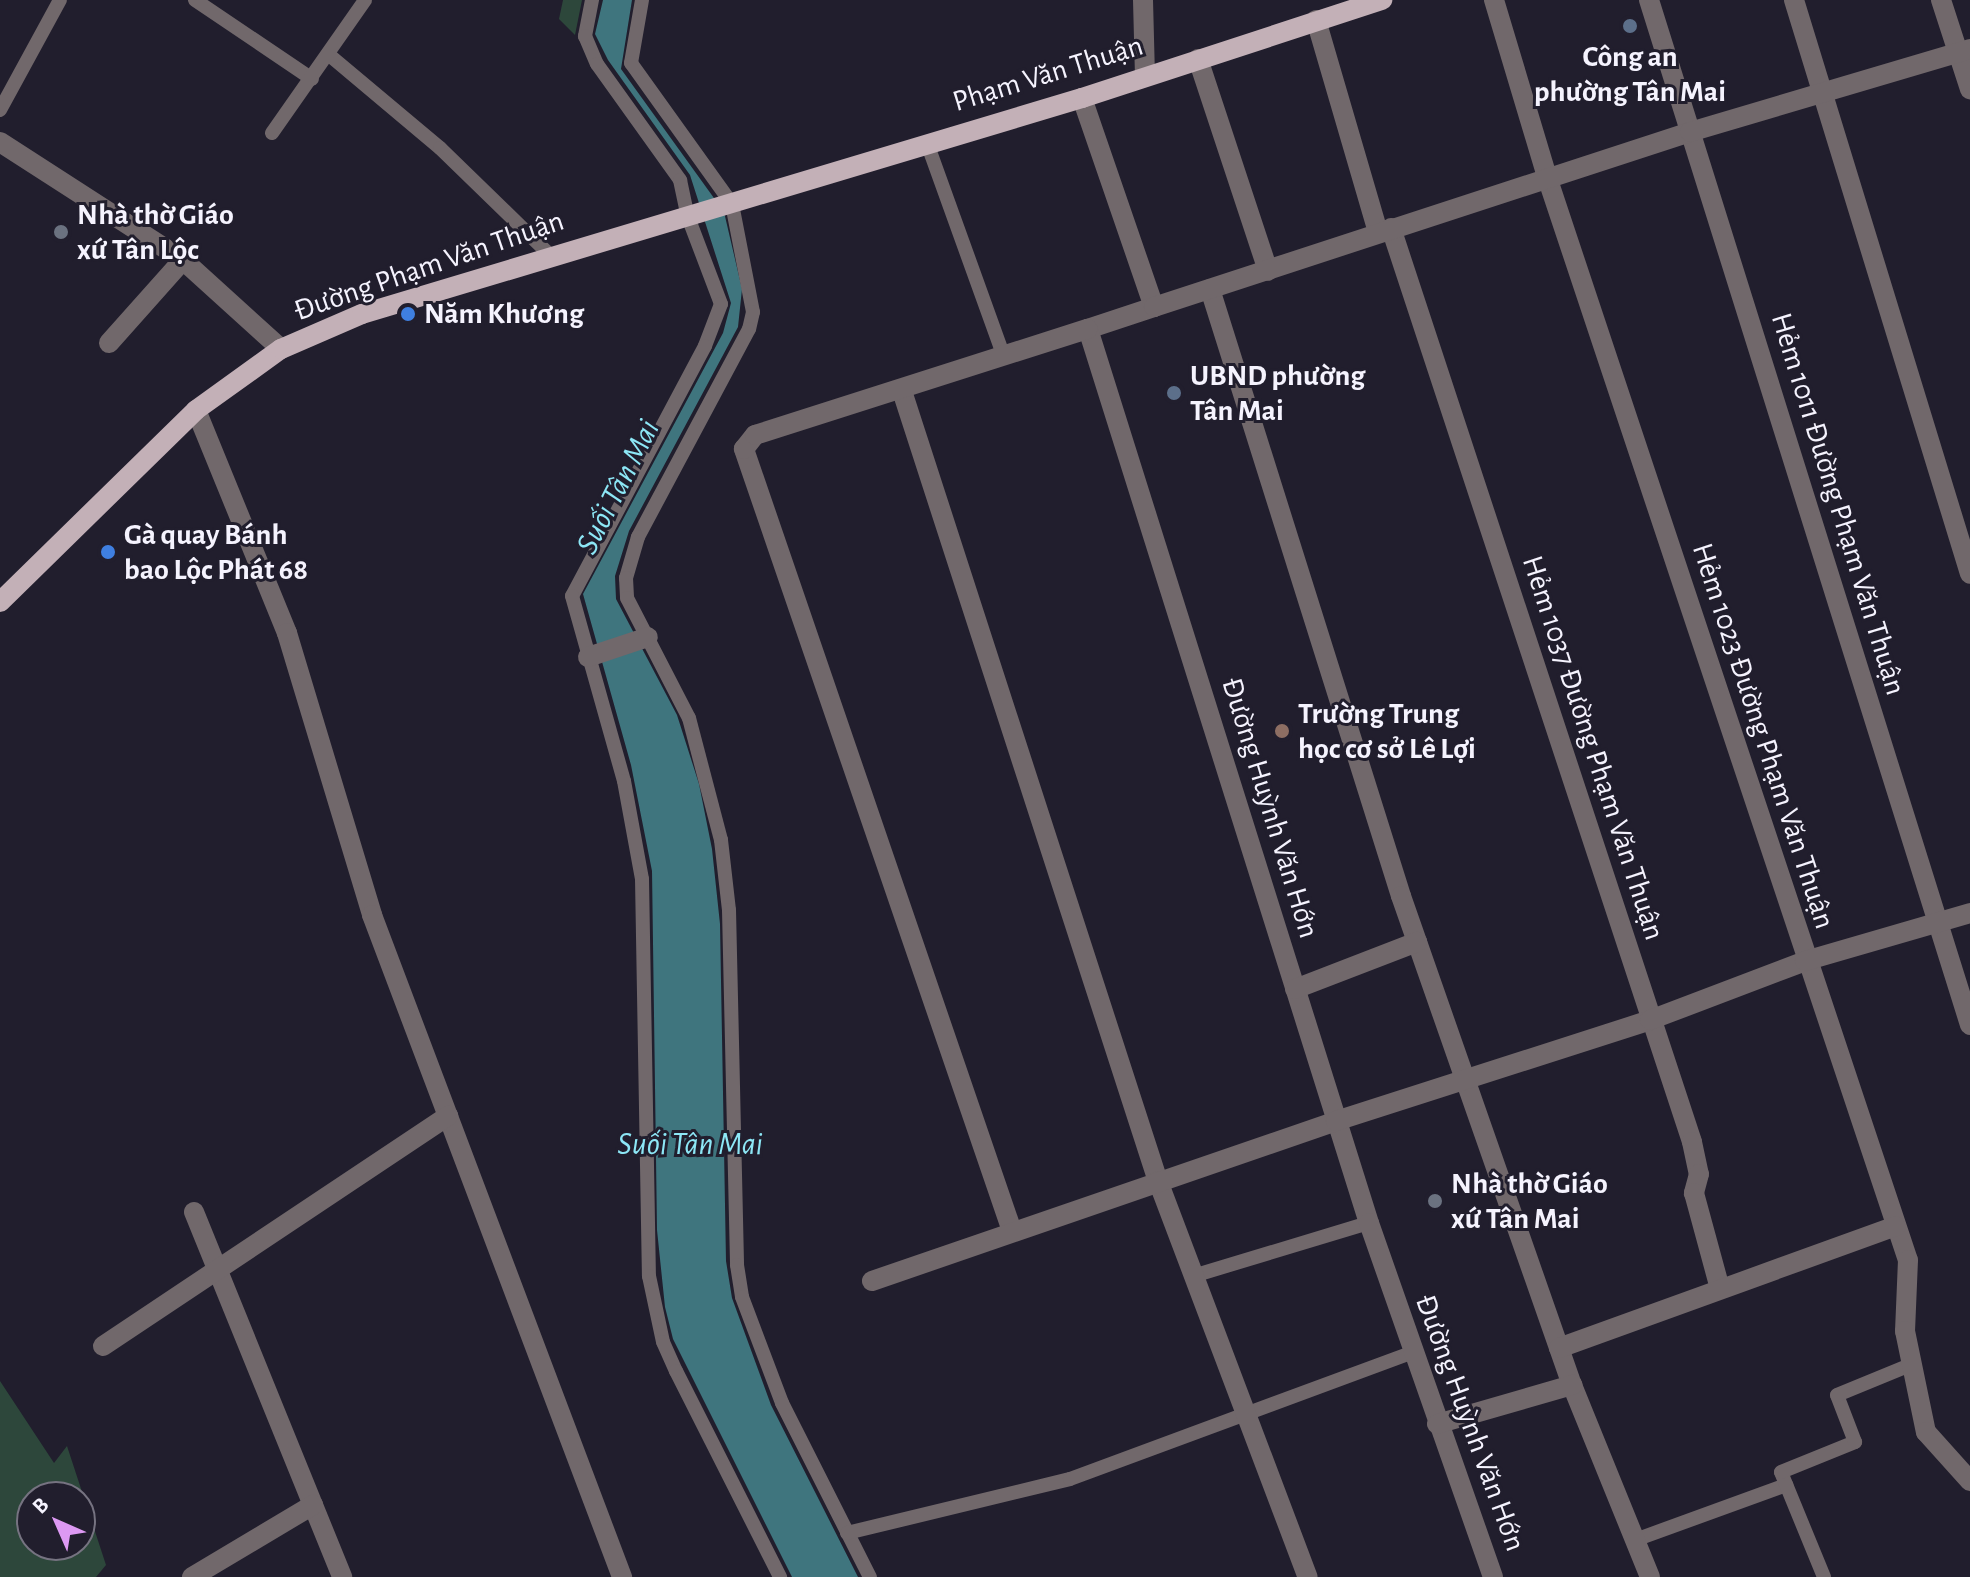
<!DOCTYPE html>
<meta charset="utf-8">
<style>
body{margin:0}
#map{position:relative;width:1970px;height:1577px;overflow:hidden;background:#211e2d;font-family:"Alegreya Sans",sans-serif}
div>[style]{position:absolute}
.green>*{inset:0;background:#2d473b}
.water>*{inset:0;background:#3f757e}
.service>*{height:14px;margin:-7px;padding:0 7px;transform-origin:7px;border-radius:7px;background:#71686b}
.minor>*{height:20px;margin:-10px;padding:0 10px;transform-origin:10px;border-radius:10px;background:#71686b}
.primary>*{height:20px;margin:-10px;padding:0 10px;transform-origin:10px;border-radius:10px;background:#c3b0b7}
.dots>*{width:22px;height:22px;translate:-50% -50%;box-sizing:border-box;border:4px solid #211e2d;border-radius:50%}
span{translate:-50% -50%;white-space:nowrap;text-align:center;line-height:1.15;-webkit-text-stroke:6px #211e2d;paint-order:stroke}
.poi-label{font-size:30px;color:#f5f3fe;font-weight:700}
.left{translate:0 -50%;text-align:left}
.street-label{font-size:30px;color:#f5f3fe}
.water-label{font-size:32px;color:#8de7f6;font-style:italic}
.north{position:absolute;left:16px;top:1481px;width:80px;height:80px;box-sizing:border-box;background:#211e2d;border:2px solid #767381;border-radius:50%;rotate:315deg;font-size:22px;font-weight:700;line-height:32px;text-align:center;color:#f5f3fe}
.north::after{content:'';display:block;margin:auto;width:28px;height:36px;background:#dd99f3;clip-path:polygon(50% 0,100% 100%,50% 72%,0 100%)}
</style>
<div id="map">
<div class="green">
<i style="clip-path:polygon(563px 0,582px 0,575px 35px,559px 19px)"></i>
<i style="clip-path:polygon(evenodd,0 1381px,54px 1463px,67px 1446px,106px 1565px,96px 1577px,0 1577px,0 1381px,80px 1497px,80px 1545px,32px 1545px,32px 1497px,80px 1497px)"></i>
</div>
<div class="water">
<i style="clip-path:polygon(603px 0,632px 0,621px 69px,724px 212px,742px 289px,738px 327px,629px 531px,615px 576px,616px 599px,677px 715px,699px 784px,712px 849px,720px 924px,726px 1261px,732px 1298px,771px 1405px,858px 1577px,792px 1577px,673px 1339px,665px 1307px,657px 1230px,652px 871px,631px 765px,583px 594px,723px 333px,731px 303px,690px 175px,608px 60px,595px 34px)"></i>
</div>
<div class="service">
<i style="left:195px;top:0;width:141px;rotate:34deg"></i>
<i style="left:592px;top:0;width:37px;rotate:101deg"></i>
<i style="left:585px;top:36px;width:30px;rotate:67deg"></i>
<i style="left:597px;top:64px;width:143px;rotate:54.4deg"></i>
<i style="left:680px;top:180px;width:38px;rotate:78deg"></i>
<i style="left:688px;top:217px;width:93px;rotate:69.2deg"></i>
<i style="left:721px;top:304px;width:45px;rotate:110.9deg"></i>
<i style="left:705px;top:346px;width:283px;rotate:118deg"></i>
<i style="left:572px;top:596px;width:192px;rotate:74.3deg"></i>
<i style="left:624px;top:781px;width:100px;rotate:79.6deg"></i>
<i style="left:642px;top:879px;width:397px;rotate:89deg"></i>
<i style="left:649px;top:1276px;width:67px;rotate:78deg"></i>
<i style="left:663px;top:1342px;width:32px;rotate:66deg"></i>
<i style="left:676px;top:1371px;width:231px;rotate:63.2deg"></i>
<i style="left:642px;top:0;width:64px;rotate:99.9deg"></i>
<i style="left:631px;top:63px;width:173px;rotate:54.4deg"></i>
<i style="left:732px;top:204px;width:110px;rotate:79deg"></i>
<i style="left:753px;top:312px;width:17px;rotate:103deg"></i>
<i style="left:749px;top:329px;width:236px;rotate:118.1deg"></i>
<i style="left:638px;top:537px;width:43px;rotate:106.3deg"></i>
<i style="left:626px;top:578px;width:20px;rotate:87deg"></i>
<i style="left:627px;top:598px;width:135px;rotate:62.7deg"></i>
<i style="left:689px;top:718px;width:126px;rotate:75.3deg"></i>
<i style="left:721px;top:840px;width:70px;rotate:83.5deg"></i>
<i style="left:729px;top:910px;width:355px;rotate:88.7deg"></i>
<i style="left:737px;top:1265px;width:32px;rotate:81deg"></i>
<i style="left:742px;top:1297px;width:113px;rotate:69.3deg"></i>
<i style="left:782px;top:1403px;width:195px;rotate:63.2deg"></i>
<i style="left:328px;top:54px;width:146px;rotate:40deg"></i>
<i style="left:440px;top:148px;width:153px;rotate:44.2deg"></i>
<i style="left:0;top:110px;width:125px;rotate:-61.4deg"></i>
<i style="left:272px;top:133px;width:162px;rotate:-55deg"></i>
<i style="left:927px;top:143px;width:227px;rotate:70.2deg"></i>
<i style="left:1193px;top:1276px;width:184px;rotate:-16.8deg"></i>
<i style="left:847px;top:1533px;width:229px;rotate:-13.6deg"></i>
<i style="left:1070px;top:1479px;width:364px;rotate:-20.3deg"></i>
<i style="left:1635px;top:1540px;width:161px;rotate:-20deg"></i>
<i style="left:1824px;top:1577px;width:113px;rotate:-112.3deg"></i>
<i style="left:1781px;top:1472px;width:80px;rotate:-22.1deg"></i>
<i style="left:1855px;top:1442px;width:50px;rotate:-111deg"></i>
<i style="left:1837px;top:1395px;width:79px;rotate:-22.3deg"></i>
</div>
<div class="minor">
<i style="left:1143px;top:0;width:75px;rotate:88.5deg"></i>
<i style="left:1494px;top:0;width:188px;rotate:73.3deg"></i>
<i style="left:1548px;top:180px;width:1138px;rotate:71.57deg"></i>
<i style="left:1908px;top:1260px;width:71px;rotate:92.4deg"></i>
<i style="left:1905px;top:1331px;width:103px;rotate:78.3deg"></i>
<i style="left:1926px;top:1432px;width:66px;rotate:48.1deg"></i>
<i style="left:1649px;top:0;width:1074px;rotate:72.61deg"></i>
<i style="left:1794px;top:0;width:600px;rotate:72.95deg"></i>
<i style="left:1941px;top:0;width:94px;rotate:72deg"></i>
<i style="left:1316px;top:20px;width:221px;rotate:73.7deg"></i>
<i style="left:1198px;top:59px;width:223px;rotate:71.7deg"></i>
<i style="left:1082px;top:98px;width:221px;rotate:71deg"></i>
<i style="left:1154px;top:307px;width:70px;rotate:161.6deg"></i>
<i style="left:1088px;top:329px;width:937px;rotate:72.55deg"></i>
<i style="left:1369px;top:1223px;width:375px;rotate:70.7deg"></i>
<i style="left:0;top:142px;width:218px;rotate:32.8deg"></i>
<i style="left:183px;top:260px;width:132px;rotate:42.2deg"></i>
<i style="left:1391px;top:228px;width:962px;rotate:71.77deg"></i>
<i style="left:1692px;top:1142px;width:33px;rotate:78deg"></i>
<i style="left:1699px;top:1174px;width:20px;rotate:105deg"></i>
<i style="left:1694px;top:1193px;width:99px;rotate:74.8deg"></i>
<i style="left:1210px;top:289px;width:636px;rotate:72.53deg"></i>
<i style="left:1401px;top:896px;width:518px;rotate:70.73deg"></i>
<i style="left:1572px;top:1385px;width:207px;rotate:67.9deg"></i>
<i style="left:1154px;top:307px;width:564px;rotate:-18.08deg"></i>
<i style="left:1690px;top:132px;width:292px;rotate:-16.5deg"></i>
<i style="left:109px;top:343px;width:111px;rotate:-48.3deg"></i>
<i style="left:902px;top:391px;width:830px;rotate:72.05deg"></i>
<i style="left:1158px;top:1181px;width:423px;rotate:69.3deg"></i>
<i style="left:196px;top:410px;width:241px;rotate:67.8deg"></i>
<i style="left:287px;top:633px;width:295px;rotate:73.2deg"></i>
<i style="left:372px;top:915px;width:708px;rotate:69.31deg"></i>
<i style="left:588px;top:657px;width:63px;rotate:-18.4deg"></i>
<i style="left:1295px;top:989px;width:131px;rotate:-21.1deg"></i>
<i style="left:194px;top:1212px;width:394px;rotate:67.9deg"></i>
<i style="left:1012px;top:1231px;width:827px;rotate:-108.92deg"></i>
<i style="left:744px;top:449px;width:18px;rotate:-52deg"></i>
<i style="left:755px;top:435px;width:349px;rotate:-17.7deg"></i>
<i style="left:872px;top:1281px;width:491px;rotate:-19deg"></i>
<i style="left:1336px;top:1121px;width:330px;rotate:-17.8deg"></i>
<i style="left:1650px;top:1020px;width:166px;rotate:-20.8deg"></i>
<i style="left:1805px;top:961px;width:172px;rotate:-16.2deg"></i>
<i style="left:103px;top:1346px;width:415px;rotate:-33.7deg"></i>
<i style="left:1559px;top:1348px;width:358px;rotate:-19.9deg"></i>
<i style="left:1437px;top:1424px;width:141px;rotate:-16.1deg"></i>
<i style="left:192px;top:1577px;width:141px;rotate:-30.8deg"></i>
</div>
<div class="primary">
<i style="left:0;top:602px;width:274px;rotate:-44.4deg"></i>
<i style="left:196px;top:410px;width:105px;rotate:-35.7deg"></i>
<i style="left:281px;top:349px;width:88px;rotate:-23.4deg"></i>
<i style="left:362px;top:314px;width:752px;rotate:-16.7deg"></i>
<i style="left:1082px;top:98px;width:316px;rotate:-18.1deg"></i>
</div>
<div class="dots">
<i style="left:1630px;top:26px;background:#5c6f8a"></i>
<i style="left:61px;top:232px;background:#6b7280"></i>
<i style="left:408px;top:314px;background:#3f7fe0"></i>
<i style="left:1174px;top:393px;background:#5c6f8a"></i>
<i style="left:108px;top:552px;background:#3f7fe0"></i>
<i style="left:1282px;top:731px;background:#8d6e63"></i>
<i style="left:1435px;top:1201px;background:#6b7280"></i>
</div>
<div class="poi-label">
<span style="left:1630px;top:74px">Công an<br>phường Tân Mai</span>
<span class="left" style="left:77px;top:232px">Nhà thờ Giáo<br>xứ Tân Lộc</span>
<span class="left" style="left:424px;top:314px">Năm Khương</span>
<span class="left" style="left:1190px;top:393px">UBND phường<br>Tân Mai</span>
<span class="left" style="left:124px;top:552px">Gà quay Bánh<br>bao Lộc Phát 68</span>
<span class="left" style="left:1298px;top:731px">Trường Trung<br>học cơ sở Lê Lợi</span>
<span class="left" style="left:1451px;top:1201px">Nhà thờ Giáo<br>xứ Tân Mai</span>
</div>
<div class="street-label">
<span style="left:1048px;top:74px;rotate:-17deg">Phạm Văn Thuận</span>
<span style="left:429px;top:266px;rotate:-19deg">Đường Phạm Văn Thuận</span>
<span style="left:1838px;top:504px;rotate:73deg">Hẻm 1011 Đường Phạm Văn Thuận</span>
<span style="left:1763px;top:736px;rotate:72deg">Hẻm 1023 Đường Phạm Văn Thuận</span>
<span style="left:1593px;top:748px;rotate:72deg">Hẻm 1037 Đường Phạm Văn Thuận</span>
<span style="left:1270px;top:808px;rotate:73deg">Đường Huỳnh Văn Hớn</span>
<span style="left:1470px;top:1423px;rotate:70deg">Đường Huỳnh Văn Hớn</span>
</div>
<div class="water-label">
<span style="left:618px;top:487px;rotate:-63deg">Suối Tân Mai</span>
<span style="left:690px;top:1144px">Suối Tân Mai</span>
</div>
<div class="north">B</div>
</div>
